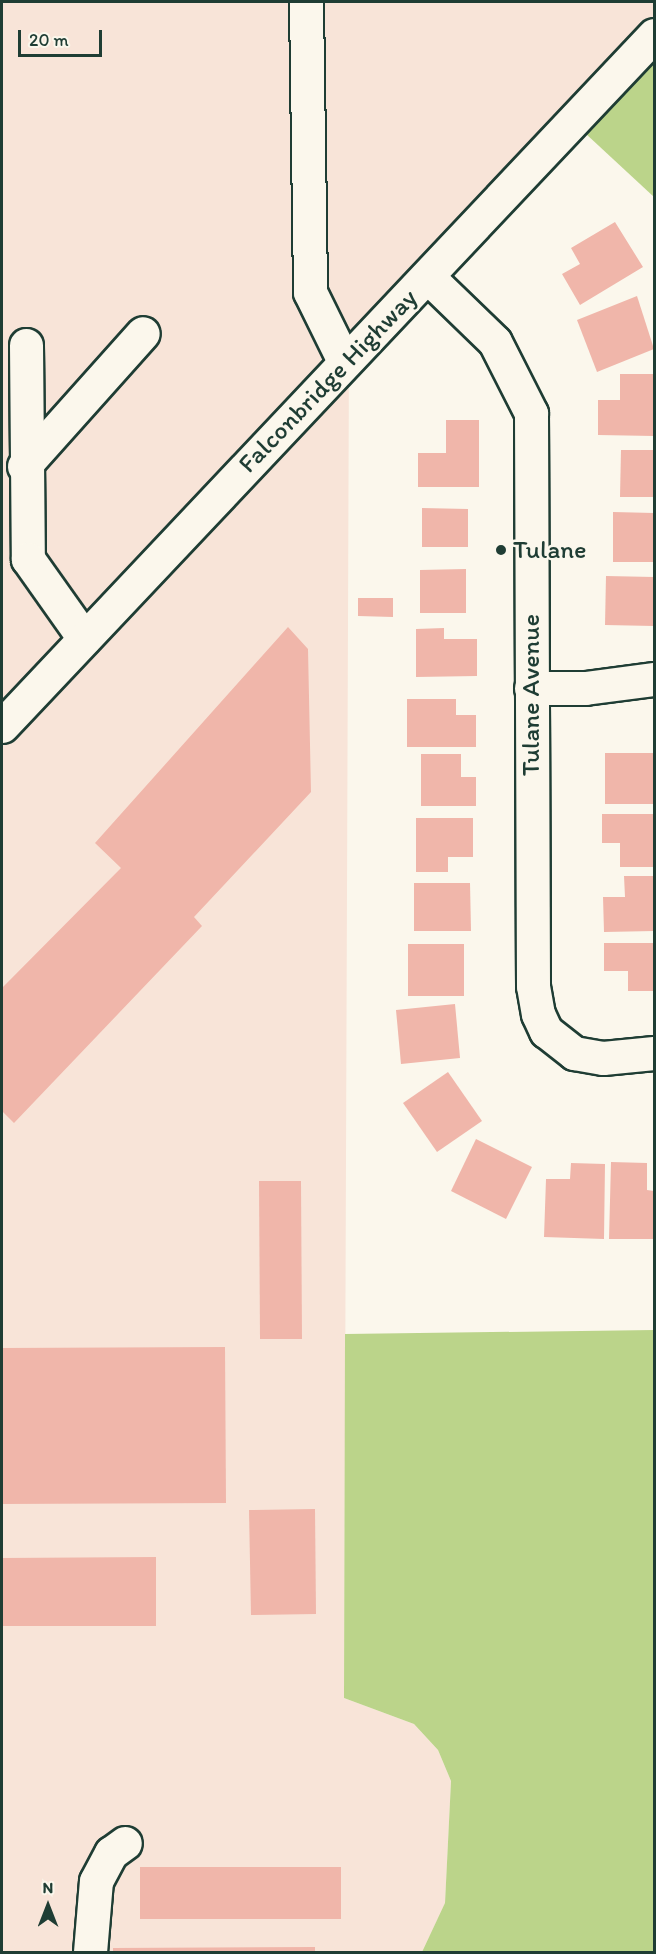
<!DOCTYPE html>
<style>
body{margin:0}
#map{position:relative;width:656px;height:1954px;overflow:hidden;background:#fbf7ec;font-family:Itim,sans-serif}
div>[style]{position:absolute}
.built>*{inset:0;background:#f8e4d8}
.green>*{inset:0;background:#bbd48a}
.building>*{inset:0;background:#f0b6aa}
.roads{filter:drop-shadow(2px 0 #1f3d34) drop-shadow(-2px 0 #1f3d34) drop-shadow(0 2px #1f3d34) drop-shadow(0 -2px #1f3d34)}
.minor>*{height:33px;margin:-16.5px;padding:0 16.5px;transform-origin:16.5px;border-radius:16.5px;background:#fbf7ec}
.major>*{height:33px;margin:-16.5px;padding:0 16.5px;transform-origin:16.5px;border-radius:16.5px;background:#fbf7ec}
.dots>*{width:16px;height:16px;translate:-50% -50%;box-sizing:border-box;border:3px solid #fbf7ec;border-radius:50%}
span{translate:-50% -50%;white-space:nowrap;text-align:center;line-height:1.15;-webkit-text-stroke:5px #fbf7ec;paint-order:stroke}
.street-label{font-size:26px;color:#1f3d34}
.poi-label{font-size:26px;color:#1f3d34}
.left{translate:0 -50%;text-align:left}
.frame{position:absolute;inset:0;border:3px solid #1f3d34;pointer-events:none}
.north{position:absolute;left:18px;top:1876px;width:60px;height:60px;-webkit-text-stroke:4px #fbf7ec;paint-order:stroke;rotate:0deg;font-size:16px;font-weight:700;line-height:24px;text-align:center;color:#1f3d34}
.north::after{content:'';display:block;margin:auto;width:21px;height:27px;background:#1f3d34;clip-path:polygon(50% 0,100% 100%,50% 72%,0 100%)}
.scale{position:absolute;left:18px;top:30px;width:84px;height:27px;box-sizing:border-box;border:3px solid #1f3d34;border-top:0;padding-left:8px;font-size:18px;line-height:21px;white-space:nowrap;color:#1f3d34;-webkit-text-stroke:4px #fbf7ec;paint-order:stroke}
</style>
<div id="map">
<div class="built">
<i style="clip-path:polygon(2px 2px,654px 2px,654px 32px,349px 354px,344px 1698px,414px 1724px,438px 1750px,451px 1781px,445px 1904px,422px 1952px,2px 1952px)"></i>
</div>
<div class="green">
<i style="clip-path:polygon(654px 32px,654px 197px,572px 121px)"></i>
<i style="clip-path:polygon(654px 1330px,654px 1952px,422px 1952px,445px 1903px,451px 1781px,438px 1750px,414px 1724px,344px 1698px,345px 1334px)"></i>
</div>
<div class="building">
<i style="clip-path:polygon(615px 222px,643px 267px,580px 305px,562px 274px,580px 264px,571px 248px)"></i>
<i style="clip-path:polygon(637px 296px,654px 349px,597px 372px,577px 320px)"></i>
<i style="clip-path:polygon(620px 374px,654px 374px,654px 436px,598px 435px,598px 400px,620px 400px)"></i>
<i style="clip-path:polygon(446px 420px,479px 420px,479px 487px,418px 487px,418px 453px,446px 453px)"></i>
<i style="clip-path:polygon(621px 450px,654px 450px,654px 497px,620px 497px)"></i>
<i style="clip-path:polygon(422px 508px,468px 509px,468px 547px,422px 547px)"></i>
<i style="clip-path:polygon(613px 512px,654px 513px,654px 562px,613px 562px)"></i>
<i style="clip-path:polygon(466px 569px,466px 613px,420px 613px,420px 570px)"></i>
<i style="clip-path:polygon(606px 576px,654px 577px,654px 626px,605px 625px)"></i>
<i style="clip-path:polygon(358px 598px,393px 598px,393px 617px,358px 616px)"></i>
<i style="clip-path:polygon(288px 627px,308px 649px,311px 792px,194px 917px,202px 926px,14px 1123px,2px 1111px,2px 988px,121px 868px,95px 843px)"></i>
<i style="clip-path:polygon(444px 628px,444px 639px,477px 639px,477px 676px,416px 677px,416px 629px)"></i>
<i style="clip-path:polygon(407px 699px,456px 699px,456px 715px,476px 715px,476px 747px,407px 747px)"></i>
<i style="clip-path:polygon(605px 753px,654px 753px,654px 804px,605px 804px)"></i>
<i style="clip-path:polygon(421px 754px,461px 754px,461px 777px,476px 777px,476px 806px,421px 806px)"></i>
<i style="clip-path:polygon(602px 814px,654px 814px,654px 867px,620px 867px,620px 843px,602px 843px)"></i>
<i style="clip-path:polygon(416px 818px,473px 818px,473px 857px,448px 857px,448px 872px,416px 872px)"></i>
<i style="clip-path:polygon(624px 876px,654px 876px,654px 931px,604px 932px,603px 897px,625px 897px)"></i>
<i style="clip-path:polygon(414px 883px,470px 883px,471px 931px,414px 931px)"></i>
<i style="clip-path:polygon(604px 943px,654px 943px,654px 991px,628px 991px,628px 971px,604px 971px)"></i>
<i style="clip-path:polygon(408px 944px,464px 944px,464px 996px,408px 996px)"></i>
<i style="clip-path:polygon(455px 1004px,460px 1058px,401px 1064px,396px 1010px)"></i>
<i style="clip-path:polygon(448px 1072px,482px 1121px,437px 1152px,403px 1103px)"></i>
<i style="clip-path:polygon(476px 1139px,532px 1167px,506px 1219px,451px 1191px)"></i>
<i style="clip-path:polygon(611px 1162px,647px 1163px,647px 1190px,654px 1191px,654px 1239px,609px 1239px)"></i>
<i style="clip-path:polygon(571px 1163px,605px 1164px,604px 1239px,544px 1237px,546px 1179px,570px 1179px)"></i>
<i style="clip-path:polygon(259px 1181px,301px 1181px,302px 1339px,260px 1339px)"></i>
<i style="clip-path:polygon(225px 1347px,226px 1503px,2px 1504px,2px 1348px)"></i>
<i style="clip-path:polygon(315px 1509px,316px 1614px,251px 1615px,249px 1510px)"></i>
<i style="clip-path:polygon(156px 1557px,156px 1626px,2px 1626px,2px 1558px)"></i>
<i style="clip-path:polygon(140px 1867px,341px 1867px,341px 1919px,140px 1919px)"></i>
<i style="clip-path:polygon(315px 1947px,315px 1952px,113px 1952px,113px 1948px)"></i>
</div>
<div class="roads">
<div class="minor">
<i style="left:306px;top:2px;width:290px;rotate:89.2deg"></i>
<i style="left:310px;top:292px;width:77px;rotate:63.8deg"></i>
<i style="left:428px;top:277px;width:93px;rotate:44.1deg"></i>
<i style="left:495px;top:342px;width:80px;rotate:63.1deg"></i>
<i style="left:531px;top:413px;width:573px;rotate:89.8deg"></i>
<i style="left:533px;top:986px;width:28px;rotate:80deg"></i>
<i style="left:538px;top:1014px;width:19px;rotate:65deg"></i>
<i style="left:546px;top:1031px;width:36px;rotate:38deg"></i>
<i style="left:574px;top:1053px;width:29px;rotate:10deg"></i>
<i style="left:603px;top:1058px;width:51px;rotate:-5.6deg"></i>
<i style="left:26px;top:345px;width:214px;rotate:89.5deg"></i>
<i style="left:28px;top:559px;width:97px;rotate:54.7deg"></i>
<i style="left:24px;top:466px;width:178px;rotate:-48.2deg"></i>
<i style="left:531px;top:688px;width:54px"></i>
<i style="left:585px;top:688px;width:70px;rotate:-7.4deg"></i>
<i style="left:90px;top:1952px;width:71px;rotate:-85.2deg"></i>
<i style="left:96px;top:1881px;width:32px;rotate:-62deg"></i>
<i style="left:111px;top:1853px;width:17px;rotate:-36deg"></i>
</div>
<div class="major">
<i style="left:2px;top:726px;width:950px;rotate:-46.66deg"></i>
</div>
</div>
<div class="dots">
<i style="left:501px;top:550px;background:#1f3d34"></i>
</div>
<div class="street-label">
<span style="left:328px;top:381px;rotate:-46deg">Falconbridge Highway</span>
<span style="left:531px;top:695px;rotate:-90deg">Tulane Avenue</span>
</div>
<div class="poi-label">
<span class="left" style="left:513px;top:550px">Tulane</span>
</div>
<div class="frame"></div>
<div class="north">N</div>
<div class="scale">20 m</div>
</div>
